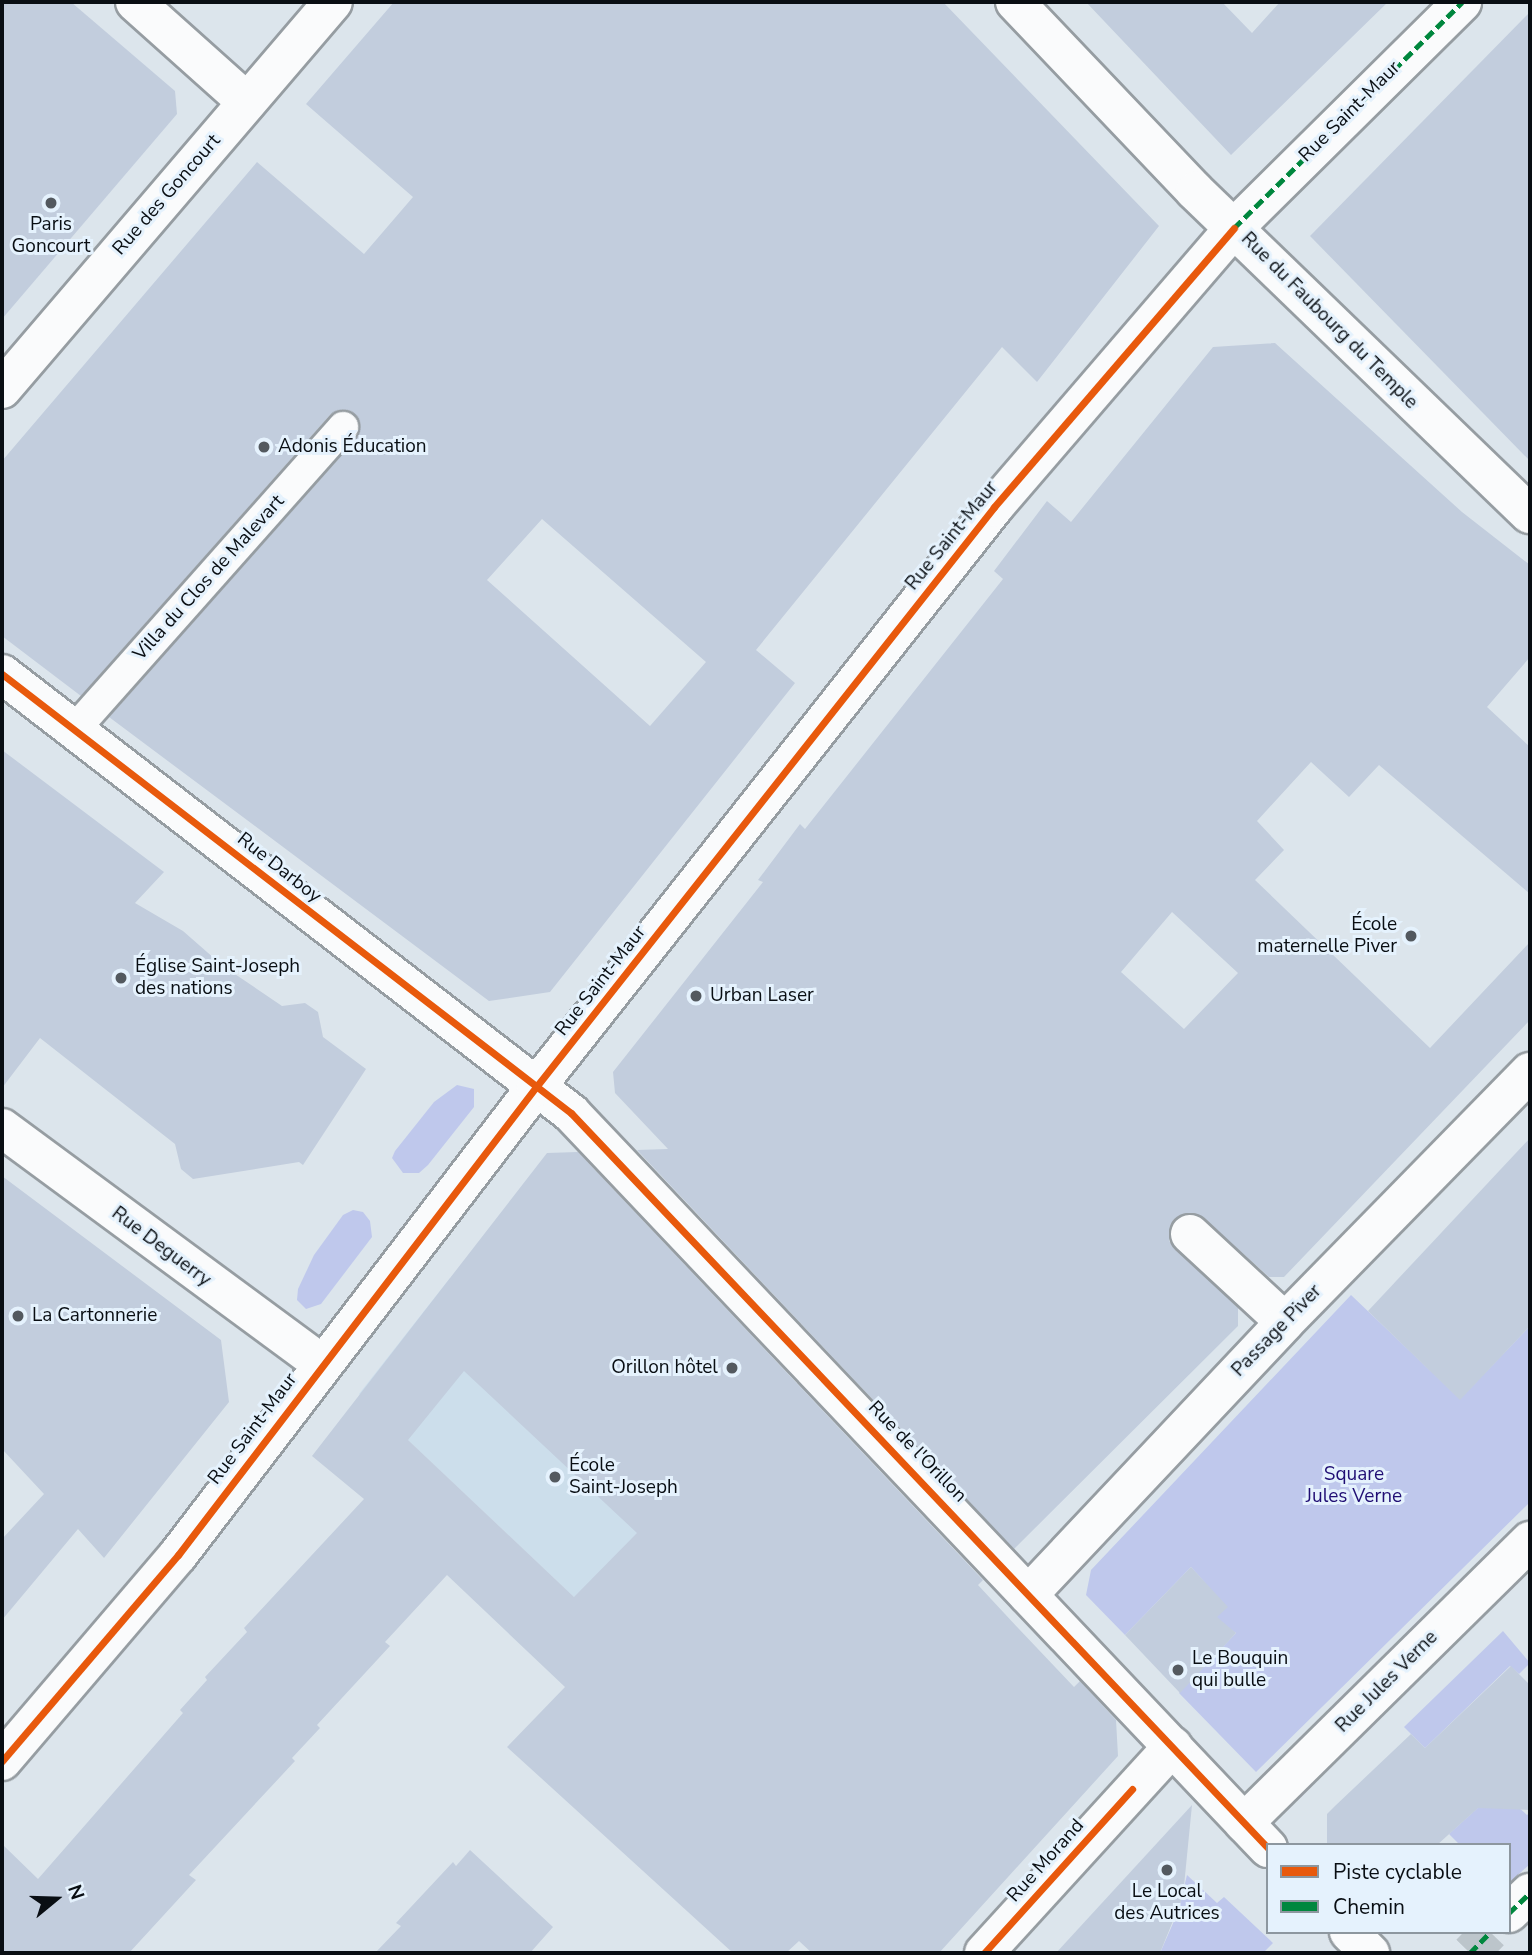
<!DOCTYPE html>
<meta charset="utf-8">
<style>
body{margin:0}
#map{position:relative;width:1532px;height:1955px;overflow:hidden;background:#dce5ec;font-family:"Nunito Sans",sans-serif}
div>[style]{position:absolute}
.built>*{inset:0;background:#ccdeeb}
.green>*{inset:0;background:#bfc8ec}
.building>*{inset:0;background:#c2cddd}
.street-tunnel>*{height:38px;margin-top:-19px;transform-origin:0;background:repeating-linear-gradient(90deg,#bcc5cb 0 38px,transparent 0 57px)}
.roads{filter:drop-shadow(2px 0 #969da2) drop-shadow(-2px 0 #969da2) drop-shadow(0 2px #969da2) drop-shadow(0 -2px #969da2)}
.lane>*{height:30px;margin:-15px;padding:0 15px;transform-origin:15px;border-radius:15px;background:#fafbfc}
.street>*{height:38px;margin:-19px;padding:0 19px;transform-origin:19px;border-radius:19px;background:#fafbfc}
.secondary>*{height:38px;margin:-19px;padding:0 19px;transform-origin:19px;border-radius:19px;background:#fafbfc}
.quiet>*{height:5px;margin-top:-2.5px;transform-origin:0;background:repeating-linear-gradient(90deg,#00873e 0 10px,transparent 0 15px)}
.cycleway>*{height:7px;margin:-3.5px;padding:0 3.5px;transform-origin:3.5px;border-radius:3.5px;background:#e8590c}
.dots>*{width:19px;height:19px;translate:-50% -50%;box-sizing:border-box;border:4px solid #e5f2fd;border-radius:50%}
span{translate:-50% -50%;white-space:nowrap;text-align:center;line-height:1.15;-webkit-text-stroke:6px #e5f2fd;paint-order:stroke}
.street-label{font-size:19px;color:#090e13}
.poi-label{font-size:19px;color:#090e13}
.left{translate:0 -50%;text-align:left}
.right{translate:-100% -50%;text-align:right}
.park-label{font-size:19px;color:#200e74}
.frame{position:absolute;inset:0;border:4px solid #090e13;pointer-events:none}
.legend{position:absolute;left:1266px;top:1843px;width:245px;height:91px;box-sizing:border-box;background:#e5f2fd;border:2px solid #8d979f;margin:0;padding:9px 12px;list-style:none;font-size:21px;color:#090e13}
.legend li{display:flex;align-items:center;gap:14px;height:35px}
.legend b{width:35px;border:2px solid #8d979f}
.north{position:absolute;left:21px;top:1864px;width:70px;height:70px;-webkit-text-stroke:5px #e5f2fd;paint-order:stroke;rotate:71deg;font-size:19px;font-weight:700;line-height:28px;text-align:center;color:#090e13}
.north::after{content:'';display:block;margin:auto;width:24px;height:32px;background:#090e13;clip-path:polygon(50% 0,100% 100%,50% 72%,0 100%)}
</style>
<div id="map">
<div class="built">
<i style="clip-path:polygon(450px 1278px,773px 1578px,669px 1687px,359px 1394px)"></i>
</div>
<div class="green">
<i style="clip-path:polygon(457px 1085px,474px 1089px,474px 1107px,428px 1165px,419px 1173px,403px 1173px,392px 1158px,395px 1151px,434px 1102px)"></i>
<i style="clip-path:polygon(353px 1210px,363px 1212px,370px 1221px,372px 1237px,321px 1304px,306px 1309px,297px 1300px,298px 1289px,314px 1255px,343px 1215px)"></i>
<i style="clip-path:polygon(1351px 1295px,1460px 1399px,1530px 1326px,1530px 1502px,1256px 1772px,1179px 1693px,1236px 1633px,1212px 1617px,1208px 1586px,1191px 1567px,1125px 1635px,1086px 1595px,1091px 1570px)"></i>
<i style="clip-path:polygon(1503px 1631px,1530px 1663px,1519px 1674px,1510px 1666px,1425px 1748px,1404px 1727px)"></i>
<i style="clip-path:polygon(1481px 1805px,1517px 1806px,1527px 1815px,1530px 1812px,1530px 1864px,1509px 1883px,1509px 1845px,1460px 1845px,1449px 1834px)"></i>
<i style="clip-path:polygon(1187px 1875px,1217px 1903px,1224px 1897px,1273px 1943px,1263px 1953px,1160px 1953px,1178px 1912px)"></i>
</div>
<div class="building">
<i style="clip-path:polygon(2px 2px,71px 2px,175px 91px,177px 114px,2px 319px)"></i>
<i style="clip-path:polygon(evenodd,394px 2px,943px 2px,1159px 226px,1037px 382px,1002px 347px,756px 650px,795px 683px,550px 992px,489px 1001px,109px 717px,356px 439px,360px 422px,354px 414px,338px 410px,330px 415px,81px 696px,2px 636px,2px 461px,257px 162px,364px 254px,413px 197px,306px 104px,394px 2px,542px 519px,706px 662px,650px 726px,487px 580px,542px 519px)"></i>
<i style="clip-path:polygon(1086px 2px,1222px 2px,1252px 33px,1280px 2px,1388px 2px,1231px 155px)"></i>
<i style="clip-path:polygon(1530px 12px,1530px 461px,1310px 236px)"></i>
<i style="clip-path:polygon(evenodd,1275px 343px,1462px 512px,1530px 565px,1530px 657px,1487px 707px,1530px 747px,1530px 894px,1379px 765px,1349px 797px,1311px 762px,1257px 821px,1284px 850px,1255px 880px,1430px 1048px,1530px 942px,1530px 1020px,1284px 1277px,1269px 1277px,1204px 1218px,1194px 1213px,1174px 1219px,1169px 1241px,1238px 1308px,1238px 1326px,1014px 1549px,637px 1150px,668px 1149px,615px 1093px,613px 1072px,763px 882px,758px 880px,800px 824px,805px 829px,1003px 579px,994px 571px,1047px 501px,1071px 522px,1213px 347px,1275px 343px,1172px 912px,1238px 973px,1184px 1029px,1121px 972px,1172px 912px)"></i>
<i style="clip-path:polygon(2px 750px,164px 872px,135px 903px,183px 931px,223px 966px,282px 1006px,305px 1003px,318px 1012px,323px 1037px,366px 1069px,303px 1165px,299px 1162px,193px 1179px,181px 1169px,175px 1144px,40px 1038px,2px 1088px)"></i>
<i style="clip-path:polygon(1530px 1138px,1530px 1326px,1460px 1400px,1368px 1311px)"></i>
<i style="clip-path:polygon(evenodd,578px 1152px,983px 1580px,978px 1585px,1019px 1629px,1074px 1687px,1080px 1681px,1116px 1720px,1118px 1756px,939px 1953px,812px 1953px,799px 1941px,786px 1953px,733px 1953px,507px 1747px,565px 1687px,447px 1575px,385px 1642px,390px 1646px,317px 1725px,320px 1728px,292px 1758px,295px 1761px,189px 1875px,196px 1880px,129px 1953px,2px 1953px,2px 1844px,38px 1879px,183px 1713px,180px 1710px,207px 1680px,205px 1677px,247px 1632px,244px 1628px,364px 1499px,312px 1456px,547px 1153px,578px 1152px,464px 1371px,637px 1533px,574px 1597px,408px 1440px,464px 1371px)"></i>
<i style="clip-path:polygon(2px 1176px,221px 1340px,229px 1402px,104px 1558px,78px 1529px,2px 1620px,2px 1539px,44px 1494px,2px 1449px)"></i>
<i style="clip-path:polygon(1191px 1567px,1228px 1607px,1217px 1617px,1236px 1633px,1180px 1693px,1125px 1635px)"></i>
<i style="clip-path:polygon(1511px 1666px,1530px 1685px,1530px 1810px,1478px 1808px,1437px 1845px,1327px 1845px,1327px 1814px,1335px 1806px,1411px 1734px,1425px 1748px)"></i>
<i style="clip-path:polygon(1192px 1805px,1183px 1896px,1160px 1953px,1056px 1953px)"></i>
<i style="clip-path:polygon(470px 1850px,553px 1927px,530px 1953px,375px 1953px,401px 1926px,396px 1923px,453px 1862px,456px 1866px)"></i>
</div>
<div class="street-tunnel">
<i style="left:1470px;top:1953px;width:29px;rotate:-46deg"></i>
</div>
<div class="roads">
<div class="lane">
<i style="left:75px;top:729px;width:404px;rotate:-48.4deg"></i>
</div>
<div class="street">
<i style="left:135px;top:2px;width:150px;rotate:41.8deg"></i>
<i style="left:2px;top:389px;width:509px;rotate:-49.46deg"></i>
<i style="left:2px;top:674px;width:719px;rotate:37.65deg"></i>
<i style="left:571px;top:1113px;width:1013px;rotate:46.52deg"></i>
<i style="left:2px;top:1128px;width:398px;rotate:36.4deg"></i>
<i style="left:1190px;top:1234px;width:129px;rotate:42.8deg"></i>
<i style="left:1028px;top:1595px;width:375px;rotate:-46.7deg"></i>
<i style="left:1285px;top:1322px;width:350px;rotate:-45.6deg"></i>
<i style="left:2px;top:1761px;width:271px;rotate:-49.5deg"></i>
<i style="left:178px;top:1555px;width:589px;rotate:-52.59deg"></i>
<i style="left:536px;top:1087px;width:739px;rotate:-51.7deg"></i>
<i style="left:994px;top:507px;width:368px;rotate:-49.3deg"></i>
<i style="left:1234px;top:228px;width:321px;rotate:-44.7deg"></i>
<i style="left:1244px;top:1823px;width:402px;rotate:-44.6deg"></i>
<i style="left:1509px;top:1913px;width:29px;rotate:-44deg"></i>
<i style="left:1349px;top:1932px;width:30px;rotate:45deg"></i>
<i style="left:984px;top:1953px;width:280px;rotate:-47.6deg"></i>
</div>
<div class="secondary">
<i style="left:1015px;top:2px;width:261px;rotate:46.4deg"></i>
<i style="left:1195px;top:191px;width:465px;rotate:44deg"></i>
</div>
</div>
<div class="quiet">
<i style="left:1234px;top:228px;width:321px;rotate:-44.7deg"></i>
<i style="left:1509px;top:1913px;width:29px;rotate:-44deg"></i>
<i style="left:1470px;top:1953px;width:29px;rotate:-46deg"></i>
</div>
<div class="cycleway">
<i style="left:2px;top:674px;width:719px;rotate:37.65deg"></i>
<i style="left:571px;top:1113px;width:1013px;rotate:46.52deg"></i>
<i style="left:2px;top:1761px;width:271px;rotate:-49.5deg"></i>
<i style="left:178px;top:1555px;width:589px;rotate:-52.59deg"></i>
<i style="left:536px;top:1087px;width:739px;rotate:-51.7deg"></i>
<i style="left:994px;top:507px;width:368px;rotate:-49.3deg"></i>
<i style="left:984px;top:1953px;width:221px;rotate:-47.9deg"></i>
</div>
<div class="dots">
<i style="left:51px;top:203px;background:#53595f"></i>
<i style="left:264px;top:447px;background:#53595f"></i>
<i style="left:1411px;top:936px;background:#53595f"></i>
<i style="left:121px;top:978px;background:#53595f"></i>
<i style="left:696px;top:996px;background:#53595f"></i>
<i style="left:18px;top:1316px;background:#53595f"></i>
<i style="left:732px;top:1368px;background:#53595f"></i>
<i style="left:555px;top:1477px;background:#53595f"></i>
<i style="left:1178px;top:1670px;background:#53595f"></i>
<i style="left:1167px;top:1870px;background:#53595f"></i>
</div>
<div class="street-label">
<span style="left:1350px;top:112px;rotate:-45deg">Rue Saint-Maur</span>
<span style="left:167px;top:195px;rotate:-49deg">Rue des Goncourt</span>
<span style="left:1329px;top:321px;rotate:45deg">Rue du Faubourg du Temple</span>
<span style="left:952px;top:536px;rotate:-51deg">Rue Saint-Maur</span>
<span style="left:209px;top:578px;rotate:-48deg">Villa du Clos de Malevart</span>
<span style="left:279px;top:868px;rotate:38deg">Rue Darboy</span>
<span style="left:601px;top:981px;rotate:-52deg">Rue Saint-Maur</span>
<span style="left:161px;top:1247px;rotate:37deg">Rue Deguerry</span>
<span style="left:1277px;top:1331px;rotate:-46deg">Passage Piver</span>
<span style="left:253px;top:1429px;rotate:-53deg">Rue Saint-Maur</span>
<span style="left:917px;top:1452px;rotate:46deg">Rue de l'Orillon</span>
<span style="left:1387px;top:1682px;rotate:-45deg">Rue Jules Verne</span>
<span style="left:1046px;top:1861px;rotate:-48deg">Rue Morand</span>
</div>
<div class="poi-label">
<span style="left:51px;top:236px">Paris<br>Goncourt</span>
<span class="left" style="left:278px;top:447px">Adonis Éducation</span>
<span class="right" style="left:1397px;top:936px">École<br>maternelle Piver</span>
<span class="left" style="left:135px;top:978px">Église Saint-Joseph<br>des nations</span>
<span class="left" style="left:710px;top:996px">Urban Laser</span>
<span class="left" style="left:32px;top:1316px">La Cartonnerie</span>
<span class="right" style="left:718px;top:1368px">Orillon hôtel</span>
<span class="left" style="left:569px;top:1477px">École<br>Saint-Joseph</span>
<span class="left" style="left:1192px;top:1670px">Le Bouquin<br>qui bulle</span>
<span style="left:1167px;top:1903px">Le Local<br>des Autrices</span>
</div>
<div class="park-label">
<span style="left:1354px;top:1486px">Square<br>Jules Verne</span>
</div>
<div class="frame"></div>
<ul class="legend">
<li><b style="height:9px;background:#e8590c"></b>Piste cyclable</li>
<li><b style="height:9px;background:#00873e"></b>Chemin</li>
</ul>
<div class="north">N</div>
</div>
